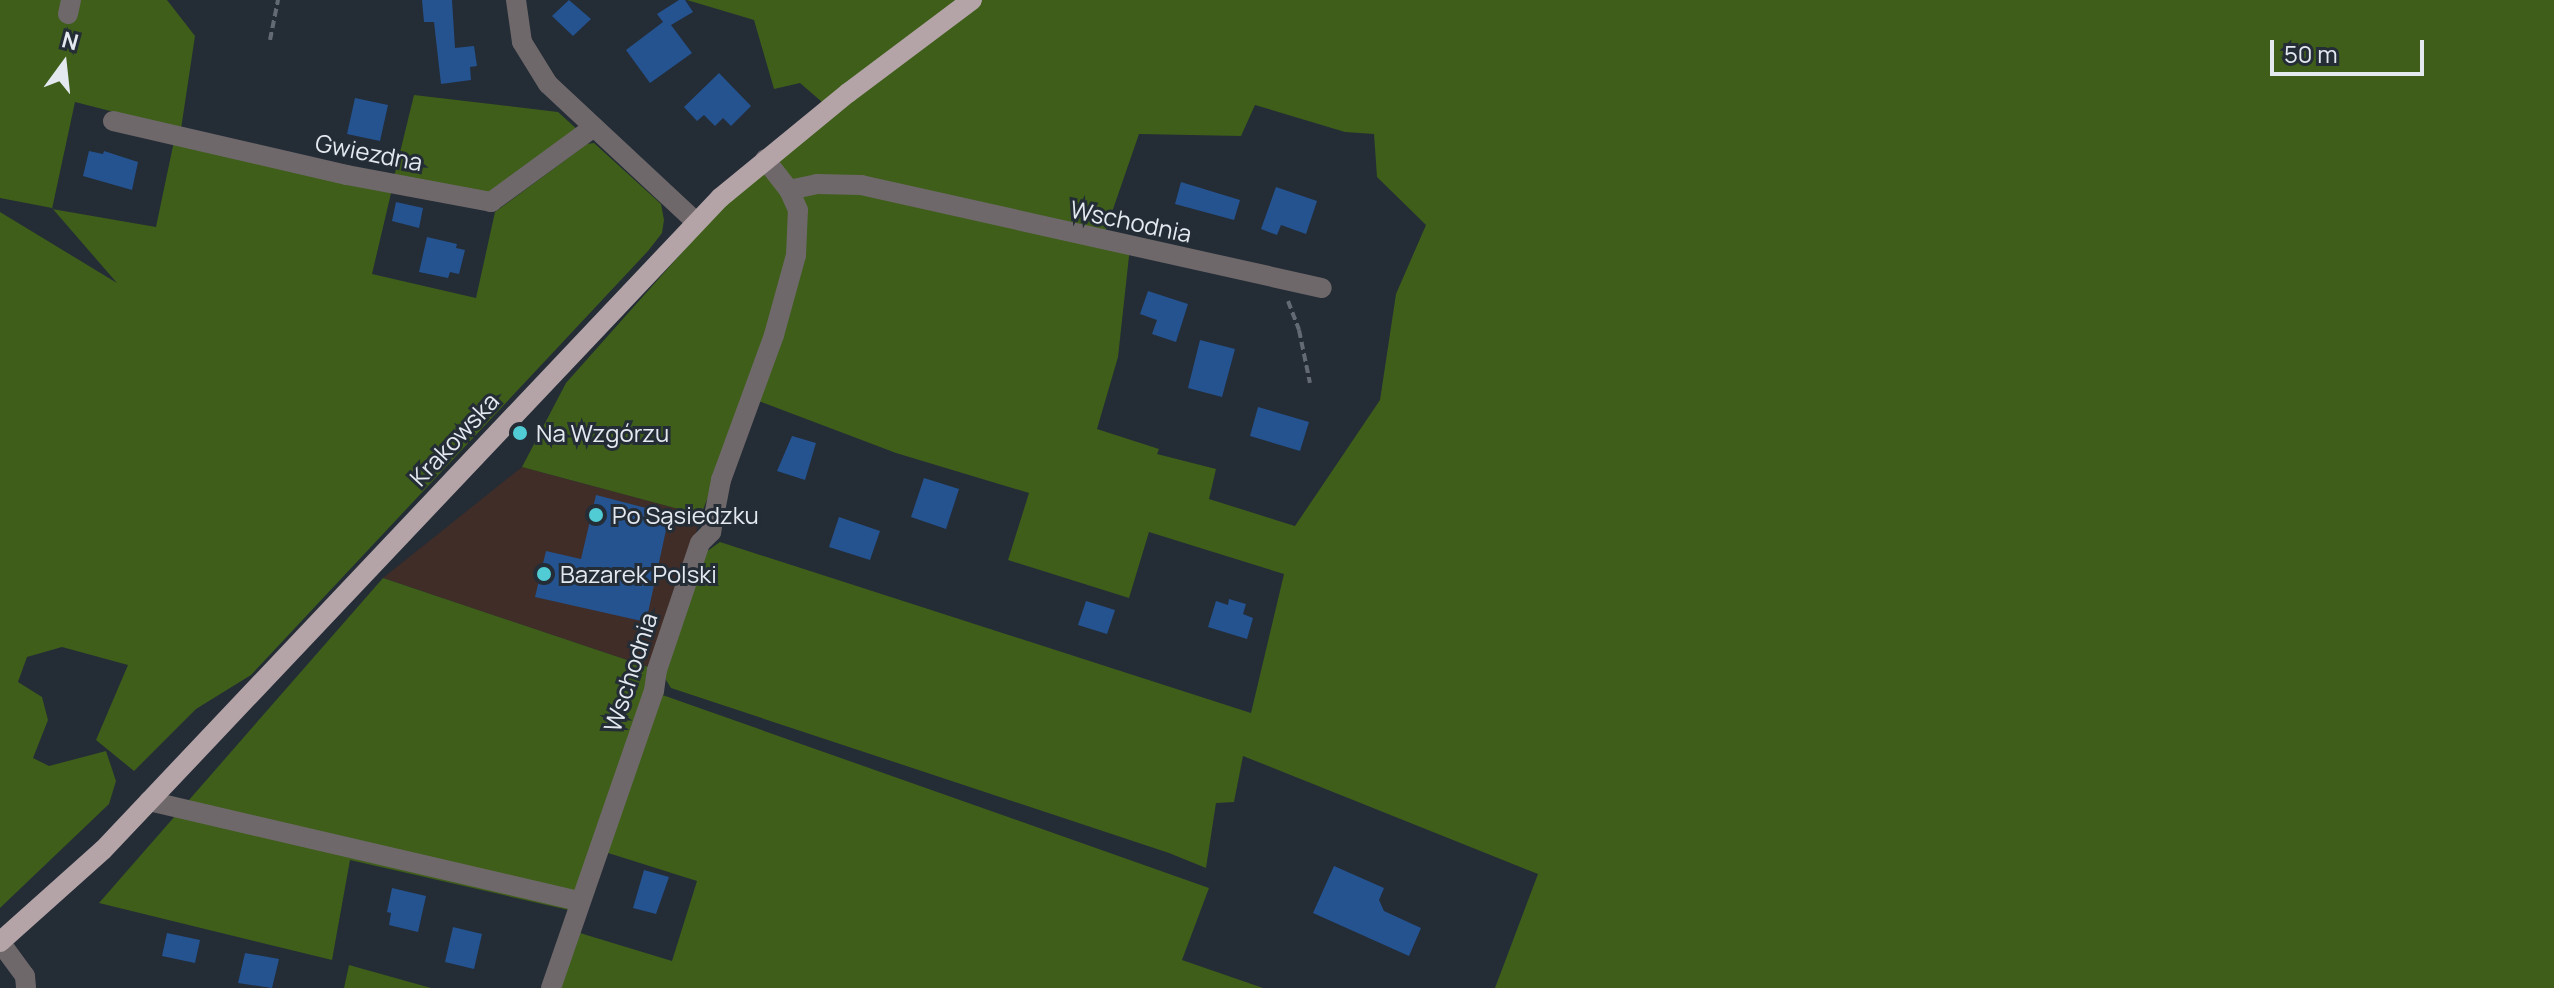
<!DOCTYPE html>
<meta charset="utf-8">
<style>
body{margin:0}
#map{position:relative;width:2554px;height:988px;overflow:hidden;background:#242c36;font-family:Manrope,sans-serif}
div>[style]{position:absolute}
.commercial>*{inset:0;background:#402d28}
.green>*{inset:0;background:#3e5e1a}
.building>*{inset:0;background:#245390}
.path>*{height:4px;margin-top:-2px;transform-origin:0;background:repeating-linear-gradient(90deg,#636a73 0 8px,transparent 0 12px)}
.minor>*{height:20px;margin:-10px;padding:0 10px;transform-origin:10px;border-radius:10px;background:#6f686a}
.major>*{height:20px;margin:-10px;padding:0 10px;transform-origin:10px;border-radius:10px;background:#b4a4a8}
.dots>*{width:22px;height:22px;translate:-50% -50%;box-sizing:border-box;border:4px solid #242c36;border-radius:50%}
span{translate:-50% -50%;white-space:nowrap;text-align:center;line-height:1.15;-webkit-text-stroke:6px #242c36;paint-order:stroke}
.street-label{font-size:24px;color:#e4e9f0}
.poi-label{font-size:24px;color:#e4e9f0}
.left{translate:0 -50%;text-align:left}
.north{position:absolute;left:24px;top:24px;width:80px;height:80px;-webkit-text-stroke:6px #242c36;paint-order:stroke;rotate:15deg;font-size:22px;font-weight:700;line-height:32px;text-align:center;color:#e4e9f0}
.north::after{content:'';display:block;margin:auto;width:28px;height:36px;background:#e4e9f0;clip-path:polygon(50% 0,100% 100%,50% 72%,0 100%)}
.scale{position:absolute;left:2270px;top:40px;width:154px;height:36px;box-sizing:border-box;border:4px solid #e4e9f0;border-top:0;padding-left:10px;font-size:24px;line-height:28px;white-space:nowrap;color:#e4e9f0;-webkit-text-stroke:6px #242c36;paint-order:stroke}
</style>
<div id="map">
<div class="commercial">
<i style="clip-path:polygon(522px 467px,701px 515px,657px 670px,383px 578px)"></i>
</div>
<div class="green">
<i style="clip-path:polygon(0 0,167px 0,195px 36px,181px 129px,75px 102px,52px 209px,156px 227px,174px 141px,392px 189px,372px 274px,476px 298px,495px 212px,587px 144px,594px 143px,661px 204px,664px 220px,662px 233px,648px 251px,251px 675px,196px 709px,134px 771px,96px 740px,128px 665px,62px 647px,27px 657px,18px 682px,42px 697px,48px 720px,33px 758px,49px 766px,106px 751px,116px 781px,109px 804px,0 908px,0 212px,117px 283px,52px 208px,0 198px)"></i>
<i style="clip-path:polygon(evenodd,687px 0,2554px 0,2554px 988px,1495px 988px,1538px 874px,1243px 756px,1234px 802px,1216px 803px,1206px 868px,1169px 853px,671px 688px,666px 680px,666px 667px,706px 552px,720px 542px,1251px 713px,1284px 574px,1149px 532px,1129px 598px,1008px 560px,1029px 493px,896px 453px,751px 398px,746px 398px,701px 515px,522px 467px,566px 383px,765px 159px,829px 108px,800px 83px,774px 89px,754px 20px,687px 0,1255px 105px,1345px 132px,1374px 134px,1377px 177px,1426px 225px,1396px 294px,1380px 400px,1295px 526px,1209px 499px,1216px 469px,1157px 454px,1159px 449px,1097px 429px,1118px 357px,1130px 247px,1102px 241px,1139px 134px,1241px 136px,1255px 105px)"></i>
<i style="clip-path:polygon(414px 95px,558px 112px,579px 131px,495px 194px,394px 177px)"></i>
<i style="clip-path:polygon(383px 578px,657px 670px,654px 692px,1209px 888px,1182px 960px,1263px 988px,559px 988px,580px 933px,672px 961px,697px 881px,605px 852px,573px 911px,350px 860px,332px 960px,99px 903px)"></i>
<i style="clip-path:polygon(349px 965px,431px 988px,344px 988px)"></i>
</div>
<div class="building">
<i style="clip-path:polygon(422px 0,452px 0,455px 48px,474px 46px,477px 66px,470px 67px,471px 80px,441px 84px,434px 22px,424px 22px)"></i>
<i style="clip-path:polygon(569px 0,591px 19px,573px 36px,552px 16px)"></i>
<i style="clip-path:polygon(679px 0,685px 0,693px 12px,671px 25px,692px 53px,650px 83px,626px 50px,663px 22px,657px 14px)"></i>
<i style="clip-path:polygon(719px 73px,751px 106px,731px 126px,723px 118px,715px 126px,704px 115px,697px 121px,684px 107px)"></i>
<i style="clip-path:polygon(355px 98px,388px 105px,380px 141px,347px 134px)"></i>
<i style="clip-path:polygon(89px 151px,103px 154px,104px 151px,138px 162px,132px 190px,83px 176px)"></i>
<i style="clip-path:polygon(1181px 182px,1240px 200px,1234px 220px,1175px 204px)"></i>
<i style="clip-path:polygon(1276px 187px,1317px 201px,1306px 234px,1281px 225px,1277px 235px,1261px 229px)"></i>
<i style="clip-path:polygon(396px 202px,423px 208px,419px 228px,392px 221px)"></i>
<i style="clip-path:polygon(427px 237px,457px 244px,456px 248px,465px 250px,459px 274px,450px 272px,448px 278px,419px 272px)"></i>
<i style="clip-path:polygon(1148px 291px,1188px 304px,1176px 342px,1152px 334px,1157px 320px,1140px 314px)"></i>
<i style="clip-path:polygon(1200px 340px,1235px 349px,1222px 397px,1188px 388px)"></i>
<i style="clip-path:polygon(1258px 407px,1309px 422px,1300px 451px,1250px 436px)"></i>
<i style="clip-path:polygon(792px 436px,816px 443px,805px 480px,777px 471px)"></i>
<i style="clip-path:polygon(924px 478px,959px 489px,946px 529px,911px 517px)"></i>
<i style="clip-path:polygon(596px 495px,646px 508px,644px 516px,668px 521px,646px 622px,535px 597px,546px 551px,581px 559px)"></i>
<i style="clip-path:polygon(839px 517px,880px 531px,870px 560px,829px 547px)"></i>
<i style="clip-path:polygon(1229px 599px,1246px 604px,1243px 614px,1253px 618px,1247px 639px,1208px 627px,1216px 601px,1228px 605px)"></i>
<i style="clip-path:polygon(1086px 601px,1115px 610px,1107px 634px,1078px 625px)"></i>
<i style="clip-path:polygon(1334px 866px,1384px 888px,1379px 900px,1384px 911px,1421px 928px,1409px 956px,1313px 913px)"></i>
<i style="clip-path:polygon(644px 870px,669px 877px,656px 914px,633px 908px)"></i>
<i style="clip-path:polygon(392px 888px,426px 896px,418px 932px,389px 925px,391px 913px,387px 912px)"></i>
<i style="clip-path:polygon(453px 927px,482px 934px,474px 969px,445px 962px)"></i>
<i style="clip-path:polygon(167px 933px,200px 940px,195px 963px,162px 956px)"></i>
<i style="clip-path:polygon(245px 953px,279px 959px,272px 988px,238px 983px)"></i>
</div>
<div class="path">
<i style="left:270px;top:40px;width:41px;rotate:-78.7deg"></i>
<i style="left:1288px;top:301px;width:31px;rotate:69deg"></i>
<i style="left:1299px;top:330px;width:54px;rotate:78.3deg"></i>
</div>
<div class="minor">
<i style="left:516px;top:0;width:42px;rotate:81.9deg"></i>
<i style="left:522px;top:42px;width:49px;rotate:58.2deg"></i>
<i style="left:548px;top:84px;width:202px;rotate:43deg"></i>
<i style="left:68px;top:14px;width:14px;rotate:-78deg"></i>
<i style="left:113px;top:121px;width:240px;rotate:13deg"></i>
<i style="left:347px;top:175px;width:147px;rotate:10.6deg"></i>
<i style="left:491px;top:202px;width:127px;rotate:-36.1deg"></i>
<i style="left:789px;top:190px;width:29px;rotate:-12deg"></i>
<i style="left:817px;top:184px;width:44px;rotate:1.3deg"></i>
<i style="left:861px;top:185px;width:472px;rotate:12.6deg"></i>
<i style="left:149px;top:801px;width:442px;rotate:13.1deg"></i>
<i style="left:0;top:942px;width:42px;rotate:53.7deg"></i>
<i style="left:25px;top:976px;width:12px;rotate:85deg"></i>
<i style="left:551px;top:988px;width:314px;rotate:-70.9deg"></i>
<i style="left:654px;top:691px;width:21px;rotate:-82deg"></i>
<i style="left:657px;top:670px;width:134px;rotate:-71.3deg"></i>
<i style="left:700px;top:543px;width:16px;rotate:-45deg"></i>
<i style="left:711px;top:532px;width:53px;rotate:-79.1deg"></i>
<i style="left:721px;top:480px;width:154px;rotate:-69.9deg"></i>
<i style="left:774px;top:335px;width:83px;rotate:-74.6deg"></i>
<i style="left:796px;top:255px;width:45px;rotate:-87.5deg"></i>
<i style="left:798px;top:210px;width:22px;rotate:-114deg"></i>
<i style="left:789px;top:190px;width:39px;rotate:-128deg"></i>
</div>
<div class="major">
<i style="left:0;top:942px;width:138px;rotate:-41.8deg"></i>
<i style="left:103px;top:850px;width:898px;rotate:-46.58deg"></i>
<i style="left:720px;top:198px;width:166px;rotate:-39.4deg"></i>
<i style="left:848px;top:93px;width:155px;rotate:-36.9deg"></i>
</div>
<div class="dots">
<i style="left:520px;top:433px;background:#51ccd4"></i>
<i style="left:596px;top:515px;background:#51ccd4"></i>
<i style="left:544px;top:574px;background:#51ccd4"></i>
</div>
<div class="street-label">
<span style="left:369px;top:152px;rotate:11deg">Gwiezdna</span>
<span style="left:1131px;top:221px;rotate:12deg">Wschodnia</span>
<span style="left:454px;top:439px;rotate:-47deg">Krakowska</span>
<span style="left:630px;top:672px;rotate:-72deg">Wschodnia</span>
</div>
<div class="poi-label">
<span class="left" style="left:536px;top:433px">Na Wzgórzu</span>
<span class="left" style="left:612px;top:515px">Po Sąsiedzku</span>
<span class="left" style="left:560px;top:574px">Bazarek Polski</span>
</div>
<div class="north">N</div>
<div class="scale">50 m</div>
</div>
